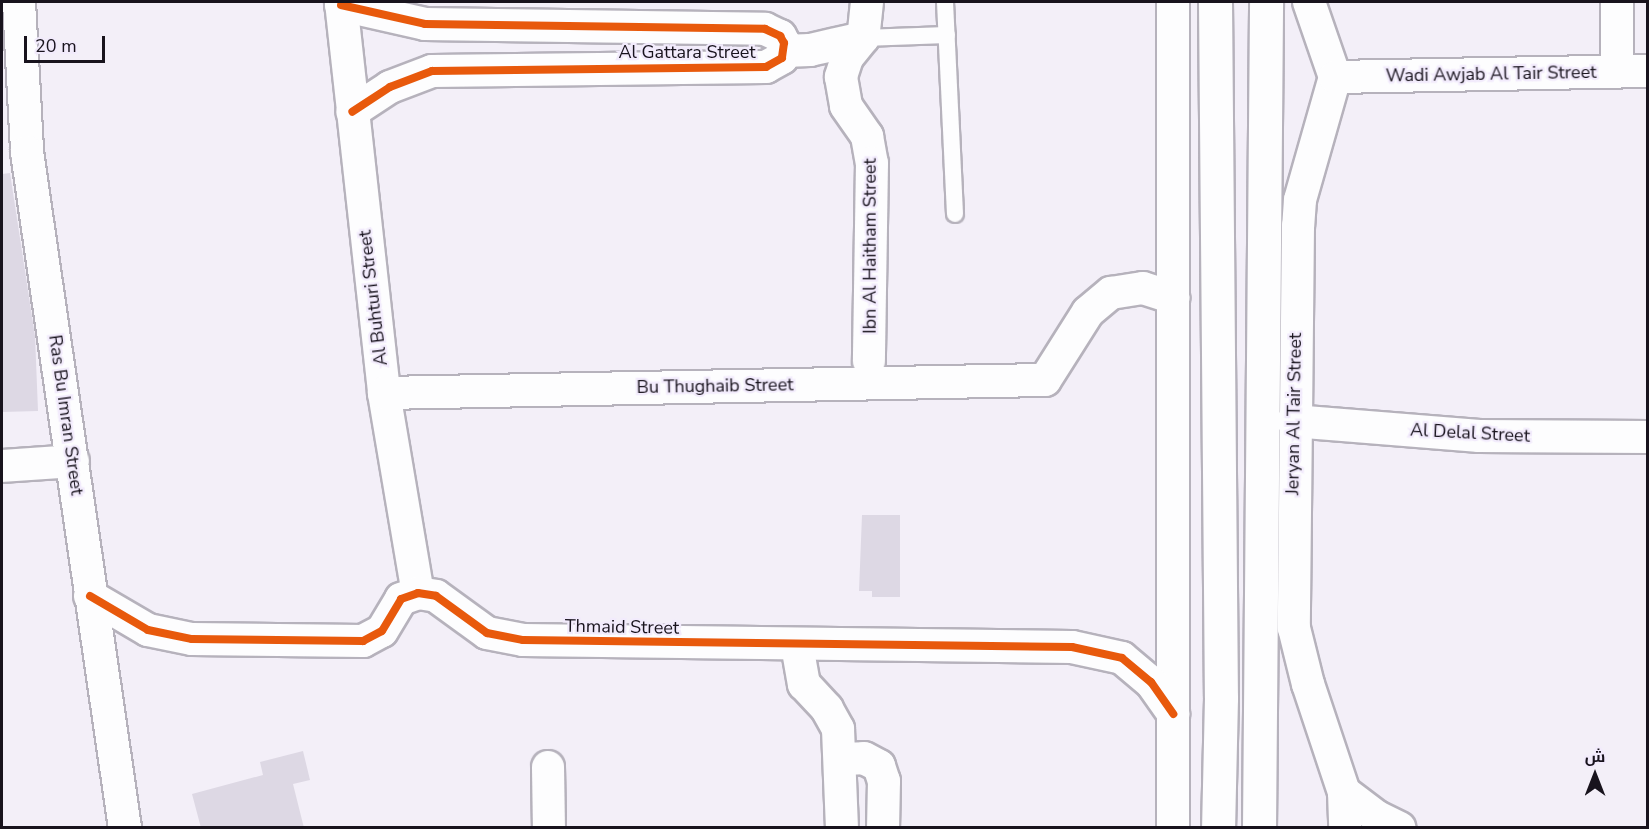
<!DOCTYPE html>
<meta charset="utf-8">
<style>
body{margin:0}
#map{position:relative;width:1649px;height:829px;overflow:hidden;background:#f3eff8;font-family:"Nunito Sans",Cairo,sans-serif}
div>[style]{position:absolute}
.building>*{inset:0;background:#ddd8e4}
.roads{filter:drop-shadow(2px 0 #b6b2bc) drop-shadow(-2px 0 #b6b2bc) drop-shadow(0 2px #b6b2bc) drop-shadow(0 -2px #b6b2bc)}
.service>*{height:16px;margin:-8px;padding:0 8px;transform-origin:8px;border-radius:8px;background:#fdfdfe}
.minor>*{height:32px;margin:-16px;padding:0 16px;transform-origin:16px;border-radius:16px;background:#fdfdfe}
.tertiary>*{height:33px;margin:-16.5px;padding:0 16.5px;transform-origin:16.5px;border-radius:16.5px;background:#fdfdfe}
.cycleway>*{height:8px;margin:-4px;padding:0 4px;transform-origin:4px;border-radius:4px;background:#e8590c}
span{translate:-50% -50%;white-space:nowrap;text-align:center;line-height:1.15;-webkit-text-stroke:4.5px #f2ebfc;paint-order:stroke}
.street-label{font-size:18px;color:#18131d}
.frame{position:absolute;inset:0;border:3px solid #18131d;pointer-events:none}
.north{position:absolute;left:1565px;top:745px;width:60px;height:60px;-webkit-text-stroke:4px #f2ebfc;paint-order:stroke;rotate:0deg;font-size:16px;font-weight:700;line-height:24px;text-align:center;color:#18131d}
.north::after{content:'';display:block;margin:auto;width:21px;height:27px;background:#18131d;clip-path:polygon(50% 0,100% 100%,50% 72%,0 100%)}
.scale{position:absolute;left:24px;top:36px;width:81px;height:27px;box-sizing:border-box;border:3px solid #18131d;border-top:0;padding-left:8px;font-size:18px;line-height:21px;white-space:nowrap;color:#18131d;-webkit-text-stroke:4px #f2ebfc;paint-order:stroke}
</style>
<div id="map">
<div class="building">
<i style="clip-path:polygon(10px 173px,35px 336px,38px 411px,2px 412px,2px 174px)"></i>
<i style="clip-path:polygon(862px 515px,900px 515px,900px 597px,872px 597px,872px 591px,859px 591px)"></i>
<i style="clip-path:polygon(303px 751px,310px 780px,293px 784px,304px 828px,201px 828px,192px 794px,263px 775px,260px 762px)"></i>
</div>
<div class="roads">
<div class="service">
<i style="left:945px;top:2px;width:212px;rotate:87.3deg"></i>
<i style="left:863px;top:38px;width:84px;rotate:-2deg"></i>
</div>
<div class="minor">
<i style="left:19px;top:2px;width:150px;rotate:86.9deg"></i>
<i style="left:27px;top:152px;width:683px;rotate:81.75deg"></i>
<i style="left:341px;top:2px;width:393px;rotate:83.7deg"></i>
<i style="left:384px;top:393px;width:203px;rotate:80.4deg"></i>
<i style="left:867px;top:2px;width:36px;rotate:96deg"></i>
<i style="left:863px;top:38px;width:26px;rotate:129deg"></i>
<i style="left:847px;top:58px;width:20px;rotate:108deg"></i>
<i style="left:841px;top:77px;width:29px;rotate:80deg"></i>
<i style="left:846px;top:106px;width:37px;rotate:55deg"></i>
<i style="left:867px;top:136px;width:27px;rotate:80deg"></i>
<i style="left:872px;top:163px;width:198px;rotate:90.9deg"></i>
<i style="left:1173px;top:2px;width:826px;rotate:90deg"></i>
<i style="left:1309px;top:2px;width:79px;rotate:70.9deg"></i>
<i style="left:1335px;top:77px;width:128px;rotate:105.9deg"></i>
<i style="left:1300px;top:200px;width:26px;rotate:94deg"></i>
<i style="left:1298px;top:226px;width:402px;rotate:90.6deg"></i>
<i style="left:1294px;top:628px;width:58px;rotate:76deg"></i>
<i style="left:1308px;top:684px;width:114px;rotate:71.6deg"></i>
<i style="left:1344px;top:792px;width:36px;rotate:88deg"></i>
<i style="left:341px;top:5px;width:86px;rotate:12.7deg"></i>
<i style="left:425px;top:24px;width:340px;rotate:0.8deg"></i>
<i style="left:765px;top:29px;width:17px;rotate:25deg"></i>
<i style="left:780px;top:36px;width:8px;rotate:60deg"></i>
<i style="left:784px;top:43px;width:15px;rotate:98deg"></i>
<i style="left:782px;top:58px;width:18px;rotate:151deg"></i>
<i style="left:766px;top:67px;width:334px;rotate:179.3deg"></i>
<i style="left:432px;top:71px;width:45px;rotate:159.1deg"></i>
<i style="left:390px;top:87px;width:45px;rotate:146.7deg"></i>
<i style="left:784px;top:51px;width:26px;rotate:-2deg"></i>
<i style="left:810px;top:50px;width:54px;rotate:-12.8deg"></i>
<i style="left:1617px;top:71px;width:69px;rotate:-90deg"></i>
<i style="left:1335px;top:77px;width:313px;rotate:-1.1deg"></i>
<i style="left:384px;top:393px;width:661px;rotate:-1.13deg"></i>
<i style="left:1045px;top:380px;width:80px;rotate:-57.7deg"></i>
<i style="left:1088px;top:312px;width:30px;rotate:-40deg"></i>
<i style="left:1111px;top:293px;width:32px;rotate:-9deg"></i>
<i style="left:1143px;top:288px;width:32px;rotate:18deg"></i>
<i style="left:1293px;top:421px;width:187px;rotate:4.6deg"></i>
<i style="left:1479px;top:436px;width:169px;rotate:0.3deg"></i>
<i style="left:2px;top:466px;width:71px;rotate:-4deg"></i>
<i style="left:90px;top:596px;width:67px;rotate:30.4deg"></i>
<i style="left:148px;top:630px;width:45px;rotate:11.6deg"></i>
<i style="left:192px;top:639px;width:171px;rotate:0.7deg"></i>
<i style="left:363px;top:641px;width:21px;rotate:-28deg"></i>
<i style="left:382px;top:631px;width:37px;rotate:-59deg"></i>
<i style="left:401px;top:599px;width:18px;rotate:-19deg"></i>
<i style="left:418px;top:593px;width:18px;rotate:9deg"></i>
<i style="left:436px;top:596px;width:63px;rotate:36deg"></i>
<i style="left:487px;top:633px;width:37px;rotate:11deg"></i>
<i style="left:523px;top:640px;width:549px;rotate:0.73deg"></i>
<i style="left:1072px;top:647px;width:51px;rotate:12.4deg"></i>
<i style="left:1122px;top:658px;width:38px;rotate:40deg"></i>
<i style="left:1151px;top:682px;width:39px;rotate:55deg"></i>
<i style="left:797px;top:645px;width:40px;rotate:80deg"></i>
<i style="left:804px;top:684px;width:34px;rotate:47deg"></i>
<i style="left:827px;top:709px;width:23px;rotate:61deg"></i>
<i style="left:838px;top:729px;width:99px;rotate:87.7deg"></i>
<i style="left:840px;top:759px;width:24px;rotate:-2deg"></i>
<i style="left:864px;top:758px;width:17px;rotate:28deg"></i>
<i style="left:879px;top:766px;width:16px;rotate:72deg"></i>
<i style="left:884px;top:781px;width:47px;rotate:91.2deg"></i>
<i style="left:548px;top:767px;width:61px;rotate:89.1deg"></i>
<i style="left:1344px;top:792px;width:41px;rotate:37.1deg"></i>
<i style="left:1377px;top:817px;width:25px;rotate:26deg"></i>
</div>
<div class="tertiary">
<i style="left:1215px;top:2px;width:696px;rotate:89.51deg"></i>
<i style="left:1221px;top:698px;width:130px;rotate:91.3deg"></i>
<i style="left:1259px;top:828px;width:826px;rotate:-89.51deg"></i>
</div>
</div>
<div class="cycleway">
<i style="left:341px;top:5px;width:86px;rotate:12.7deg"></i>
<i style="left:425px;top:24px;width:340px;rotate:0.8deg"></i>
<i style="left:765px;top:29px;width:17px;rotate:25deg"></i>
<i style="left:780px;top:36px;width:8px;rotate:60deg"></i>
<i style="left:784px;top:43px;width:15px;rotate:98deg"></i>
<i style="left:782px;top:58px;width:18px;rotate:151deg"></i>
<i style="left:766px;top:67px;width:334px;rotate:179.3deg"></i>
<i style="left:432px;top:71px;width:45px;rotate:159.1deg"></i>
<i style="left:390px;top:87px;width:45px;rotate:146.7deg"></i>
<i style="left:90px;top:596px;width:67px;rotate:30.4deg"></i>
<i style="left:148px;top:630px;width:45px;rotate:11.6deg"></i>
<i style="left:192px;top:639px;width:171px;rotate:0.7deg"></i>
<i style="left:363px;top:641px;width:21px;rotate:-28deg"></i>
<i style="left:382px;top:631px;width:37px;rotate:-59deg"></i>
<i style="left:401px;top:599px;width:18px;rotate:-19deg"></i>
<i style="left:418px;top:593px;width:18px;rotate:9deg"></i>
<i style="left:436px;top:596px;width:63px;rotate:36deg"></i>
<i style="left:487px;top:633px;width:37px;rotate:11deg"></i>
<i style="left:523px;top:640px;width:549px;rotate:0.73deg"></i>
<i style="left:1072px;top:647px;width:51px;rotate:12.4deg"></i>
<i style="left:1122px;top:658px;width:38px;rotate:40deg"></i>
<i style="left:1151px;top:682px;width:39px;rotate:55deg"></i>
</div>
<div class="street-label">
<span style="left:687px;top:52px">Al Gattara Street</span>
<span style="left:1491px;top:74px;rotate:-1deg">Wadi Awjab Al Tair Street</span>
<span style="left:870px;top:246px;rotate:-90deg">Ibn Al Haitham Street</span>
<span style="left:373px;top:298px;rotate:-97deg">Al Buhturi Street</span>
<span style="left:715px;top:386px;rotate:-1deg">Bu Thughaib Street</span>
<span style="left:1294px;top:414px;rotate:-89deg">Jeryan Al Tair Street</span>
<span style="left:66px;top:415px;rotate:82deg">Ras Bu Imran Street</span>
<span style="left:1470px;top:433px;rotate:3deg">Al Delal Street</span>
<span style="left:622px;top:627px;rotate:1deg">Thmaid Street</span>
</div>
<div class="frame"></div>
<div class="north">ش</div>
<div class="scale">20 m</div>
</div>
